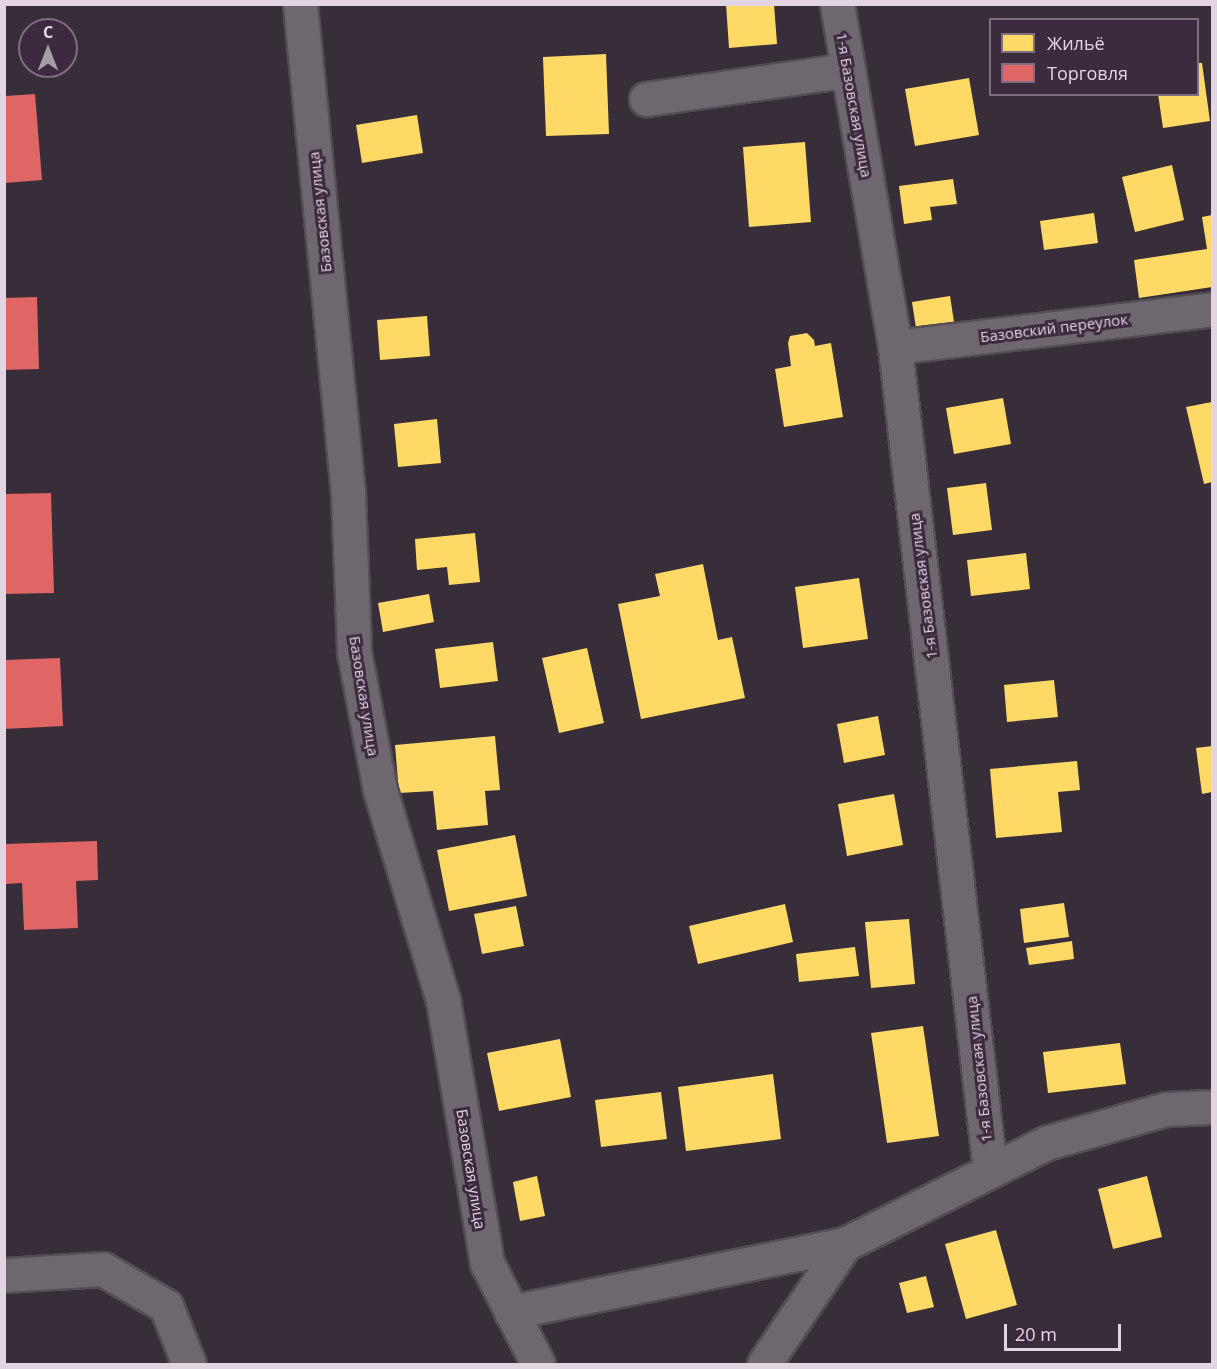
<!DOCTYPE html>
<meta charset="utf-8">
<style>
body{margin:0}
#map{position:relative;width:1217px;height:1369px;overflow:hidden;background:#382e39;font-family:"Open Sans",sans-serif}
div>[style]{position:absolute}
.homes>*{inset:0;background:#ffd966}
.shops>*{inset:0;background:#e06666}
.roads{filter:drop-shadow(2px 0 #554d56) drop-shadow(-2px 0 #554d56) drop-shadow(0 2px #554d56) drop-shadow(0 -2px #554d56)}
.minor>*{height:33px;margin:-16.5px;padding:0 16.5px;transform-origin:16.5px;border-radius:16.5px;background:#6e676f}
span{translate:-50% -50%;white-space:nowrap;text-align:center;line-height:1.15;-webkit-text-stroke:6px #3c2a3d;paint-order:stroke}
.street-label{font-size:15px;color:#e1d5e1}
.frame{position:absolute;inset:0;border:6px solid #e1d5e1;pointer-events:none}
.legend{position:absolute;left:989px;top:18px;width:210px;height:78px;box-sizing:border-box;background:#3c2a3d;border:2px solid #7e6e7f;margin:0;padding:8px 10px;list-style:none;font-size:18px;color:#e1d5e1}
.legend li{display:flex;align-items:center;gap:12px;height:30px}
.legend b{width:30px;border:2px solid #7e6e7f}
.north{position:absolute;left:18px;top:18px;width:60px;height:60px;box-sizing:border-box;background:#3c2a3d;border:2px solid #7e6e7f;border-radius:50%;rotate:0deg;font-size:16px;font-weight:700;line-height:24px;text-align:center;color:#e1d5e1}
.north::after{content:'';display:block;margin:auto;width:21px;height:27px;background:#a69ba6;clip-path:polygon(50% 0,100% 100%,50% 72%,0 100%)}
.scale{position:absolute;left:1004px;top:1324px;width:117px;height:27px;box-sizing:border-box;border:3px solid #e1d5e1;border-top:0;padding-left:8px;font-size:18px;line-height:21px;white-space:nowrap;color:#e1d5e1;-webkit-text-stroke:4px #3c2a3d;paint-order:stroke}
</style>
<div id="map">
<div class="homes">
<i style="clip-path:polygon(726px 4px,774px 4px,777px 44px,729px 48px)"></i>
<i style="clip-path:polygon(606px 54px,609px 134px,546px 136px,543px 57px)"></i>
<i style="clip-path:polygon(1198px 63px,1202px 63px,1210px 121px,1163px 128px,1158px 94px,1198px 94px)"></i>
<i style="clip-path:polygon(969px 78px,979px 135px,915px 146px,905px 89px)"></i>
<i style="clip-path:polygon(417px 115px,423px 153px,362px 163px,356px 125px)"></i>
<i style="clip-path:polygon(805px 142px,811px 222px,749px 227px,743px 147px)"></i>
<i style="clip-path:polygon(1172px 165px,1184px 220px,1135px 232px,1122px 177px)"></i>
<i style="clip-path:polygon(953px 179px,957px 204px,930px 207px,932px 220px,904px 224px,899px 186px)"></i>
<i style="clip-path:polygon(1094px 213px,1098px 243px,1044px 250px,1040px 221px)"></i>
<i style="clip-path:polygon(1212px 215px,1212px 287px,1139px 298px,1134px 260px,1207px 249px,1202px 217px)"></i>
<i style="clip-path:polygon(950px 296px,954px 322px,916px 328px,912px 302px)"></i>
<i style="clip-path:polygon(427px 316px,430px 356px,380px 360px,377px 320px)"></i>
<i style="clip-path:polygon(807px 333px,814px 340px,815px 346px,831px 343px,843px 417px,784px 427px,775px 369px,791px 366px,788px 343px,790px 336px)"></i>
<i style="clip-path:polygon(1003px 398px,1011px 444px,954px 454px,946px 408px)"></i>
<i style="clip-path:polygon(1212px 402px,1212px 482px,1204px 484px,1186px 407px)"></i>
<i style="clip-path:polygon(437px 419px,441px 463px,398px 467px,394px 424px)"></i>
<i style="clip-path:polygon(986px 483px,992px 530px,953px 535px,947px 488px)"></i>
<i style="clip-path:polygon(475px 533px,480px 582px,449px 585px,447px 567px,417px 570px,415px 539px)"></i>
<i style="clip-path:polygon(1026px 553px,1030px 589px,971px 596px,967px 560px)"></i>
<i style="clip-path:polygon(703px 564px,718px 640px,732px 637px,745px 698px,641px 719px,618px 604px,660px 596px,655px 574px)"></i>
<i style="clip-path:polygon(859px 578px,868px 639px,803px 648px,795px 587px)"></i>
<i style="clip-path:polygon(429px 594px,434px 622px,383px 632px,378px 603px)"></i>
<i style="clip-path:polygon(493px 642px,498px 681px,440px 688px,435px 649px)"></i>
<i style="clip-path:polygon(587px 648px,604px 723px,559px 733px,542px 658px)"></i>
<i style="clip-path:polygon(1054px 680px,1058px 717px,1007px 722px,1004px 685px)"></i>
<i style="clip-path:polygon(878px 716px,885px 755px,844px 763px,837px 724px)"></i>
<i style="clip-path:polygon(495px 736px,500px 790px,485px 791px,488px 825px,437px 830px,433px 791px,399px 793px,395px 745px)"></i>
<i style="clip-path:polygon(1212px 746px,1212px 792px,1202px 794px,1196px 748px)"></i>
<i style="clip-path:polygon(1077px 761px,1080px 790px,1058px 792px,1062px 832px,996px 838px,990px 769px)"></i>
<i style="clip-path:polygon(894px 794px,903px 845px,847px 856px,838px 804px)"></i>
<i style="clip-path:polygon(515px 835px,527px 896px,449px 911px,437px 850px)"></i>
<i style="clip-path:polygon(1064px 903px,1069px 937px,1024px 943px,1020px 909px)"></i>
<i style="clip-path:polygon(785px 904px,793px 942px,698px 964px,689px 926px)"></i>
<i style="clip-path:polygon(516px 906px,524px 946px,482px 954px,474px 914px)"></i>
<i style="clip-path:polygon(909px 919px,915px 984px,871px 988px,865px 922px)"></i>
<i style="clip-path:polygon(1072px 941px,1074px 959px,1029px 965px,1026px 948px)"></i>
<i style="clip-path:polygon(855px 947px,859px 976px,799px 982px,796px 954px)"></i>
<i style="clip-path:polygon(923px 1026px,939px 1136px,887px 1143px,871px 1033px)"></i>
<i style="clip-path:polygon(560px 1039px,571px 1097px,499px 1111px,487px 1053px)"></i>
<i style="clip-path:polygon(1120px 1043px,1126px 1084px,1048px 1093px,1043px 1052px)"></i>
<i style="clip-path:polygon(773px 1074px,781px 1139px,686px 1151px,678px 1087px)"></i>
<i style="clip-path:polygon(661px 1092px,667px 1139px,601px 1147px,595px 1100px)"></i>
<i style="clip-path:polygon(537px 1176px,545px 1216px,520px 1221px,513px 1182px)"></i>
<i style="clip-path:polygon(1147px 1176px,1162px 1237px,1113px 1249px,1098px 1189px)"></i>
<i style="clip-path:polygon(996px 1230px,1017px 1305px,966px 1319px,945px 1244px)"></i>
<i style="clip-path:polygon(926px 1276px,934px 1307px,907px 1313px,899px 1283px)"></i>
</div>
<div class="shops">
<i style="clip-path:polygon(35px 94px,42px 180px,5px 183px,5px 96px)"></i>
<i style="clip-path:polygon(37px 297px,39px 369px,4px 370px,4px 298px)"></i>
<i style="clip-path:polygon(51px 493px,54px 593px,4px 594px,4px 494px)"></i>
<i style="clip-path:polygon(60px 658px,63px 726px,4px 729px,4px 660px)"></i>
<i style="clip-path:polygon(97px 841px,98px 880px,76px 881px,78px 928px,24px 930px,22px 883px,5px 884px,4px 844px)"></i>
</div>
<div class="roads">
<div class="minor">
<i style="left:300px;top:4px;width:491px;rotate:84.4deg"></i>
<i style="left:348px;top:493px;width:159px;rotate:87.8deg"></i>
<i style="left:354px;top:652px;width:140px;rotate:79.3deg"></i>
<i style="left:380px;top:790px;width:219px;rotate:73.3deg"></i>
<i style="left:443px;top:1000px;width:267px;rotate:80.5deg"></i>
<i style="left:487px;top:1263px;width:113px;rotate:63.2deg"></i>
<i style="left:837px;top:4px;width:348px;rotate:80.4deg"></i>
<i style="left:895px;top:347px;width:828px;rotate:83.42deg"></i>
<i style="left:646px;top:99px;width:204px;rotate:-8.2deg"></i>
<i style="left:895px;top:347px;width:319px;rotate:-6.8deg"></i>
<i style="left:4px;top:1275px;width:99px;rotate:-3.5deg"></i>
<i style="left:103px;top:1269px;width:73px;rotate:30.4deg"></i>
<i style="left:166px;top:1306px;width:62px;rotate:68.4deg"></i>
<i style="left:511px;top:1312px;width:341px;rotate:-11.5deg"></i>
<i style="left:764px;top:1364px;width:145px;rotate:-56deg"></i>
<i style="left:845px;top:1244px;width:225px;rotate:-26.7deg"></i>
<i style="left:1046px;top:1143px;width:125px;rotate:-15.8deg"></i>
<i style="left:1166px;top:1109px;width:46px;rotate:-2.5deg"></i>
</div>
</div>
<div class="street-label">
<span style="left:854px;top:105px;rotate:80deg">1-я Базовская улица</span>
<span style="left:320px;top:212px;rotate:-96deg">Базовская улица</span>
<span style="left:1054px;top:328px;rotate:-7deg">Базовский переулок</span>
<span style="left:923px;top:586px;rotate:-97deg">1-я Базовская улица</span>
<span style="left:364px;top:696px;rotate:81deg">Базовская улица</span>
<span style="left:979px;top:1069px;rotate:-96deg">1-я Базовская улица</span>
<span style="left:471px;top:1169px;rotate:81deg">Базовская улица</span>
</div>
<div class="frame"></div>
<ul class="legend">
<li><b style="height:16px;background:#ffd966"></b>Жильё</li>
<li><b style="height:16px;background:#e06666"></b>Торговля</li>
</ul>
<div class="north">С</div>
<div class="scale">20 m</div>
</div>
